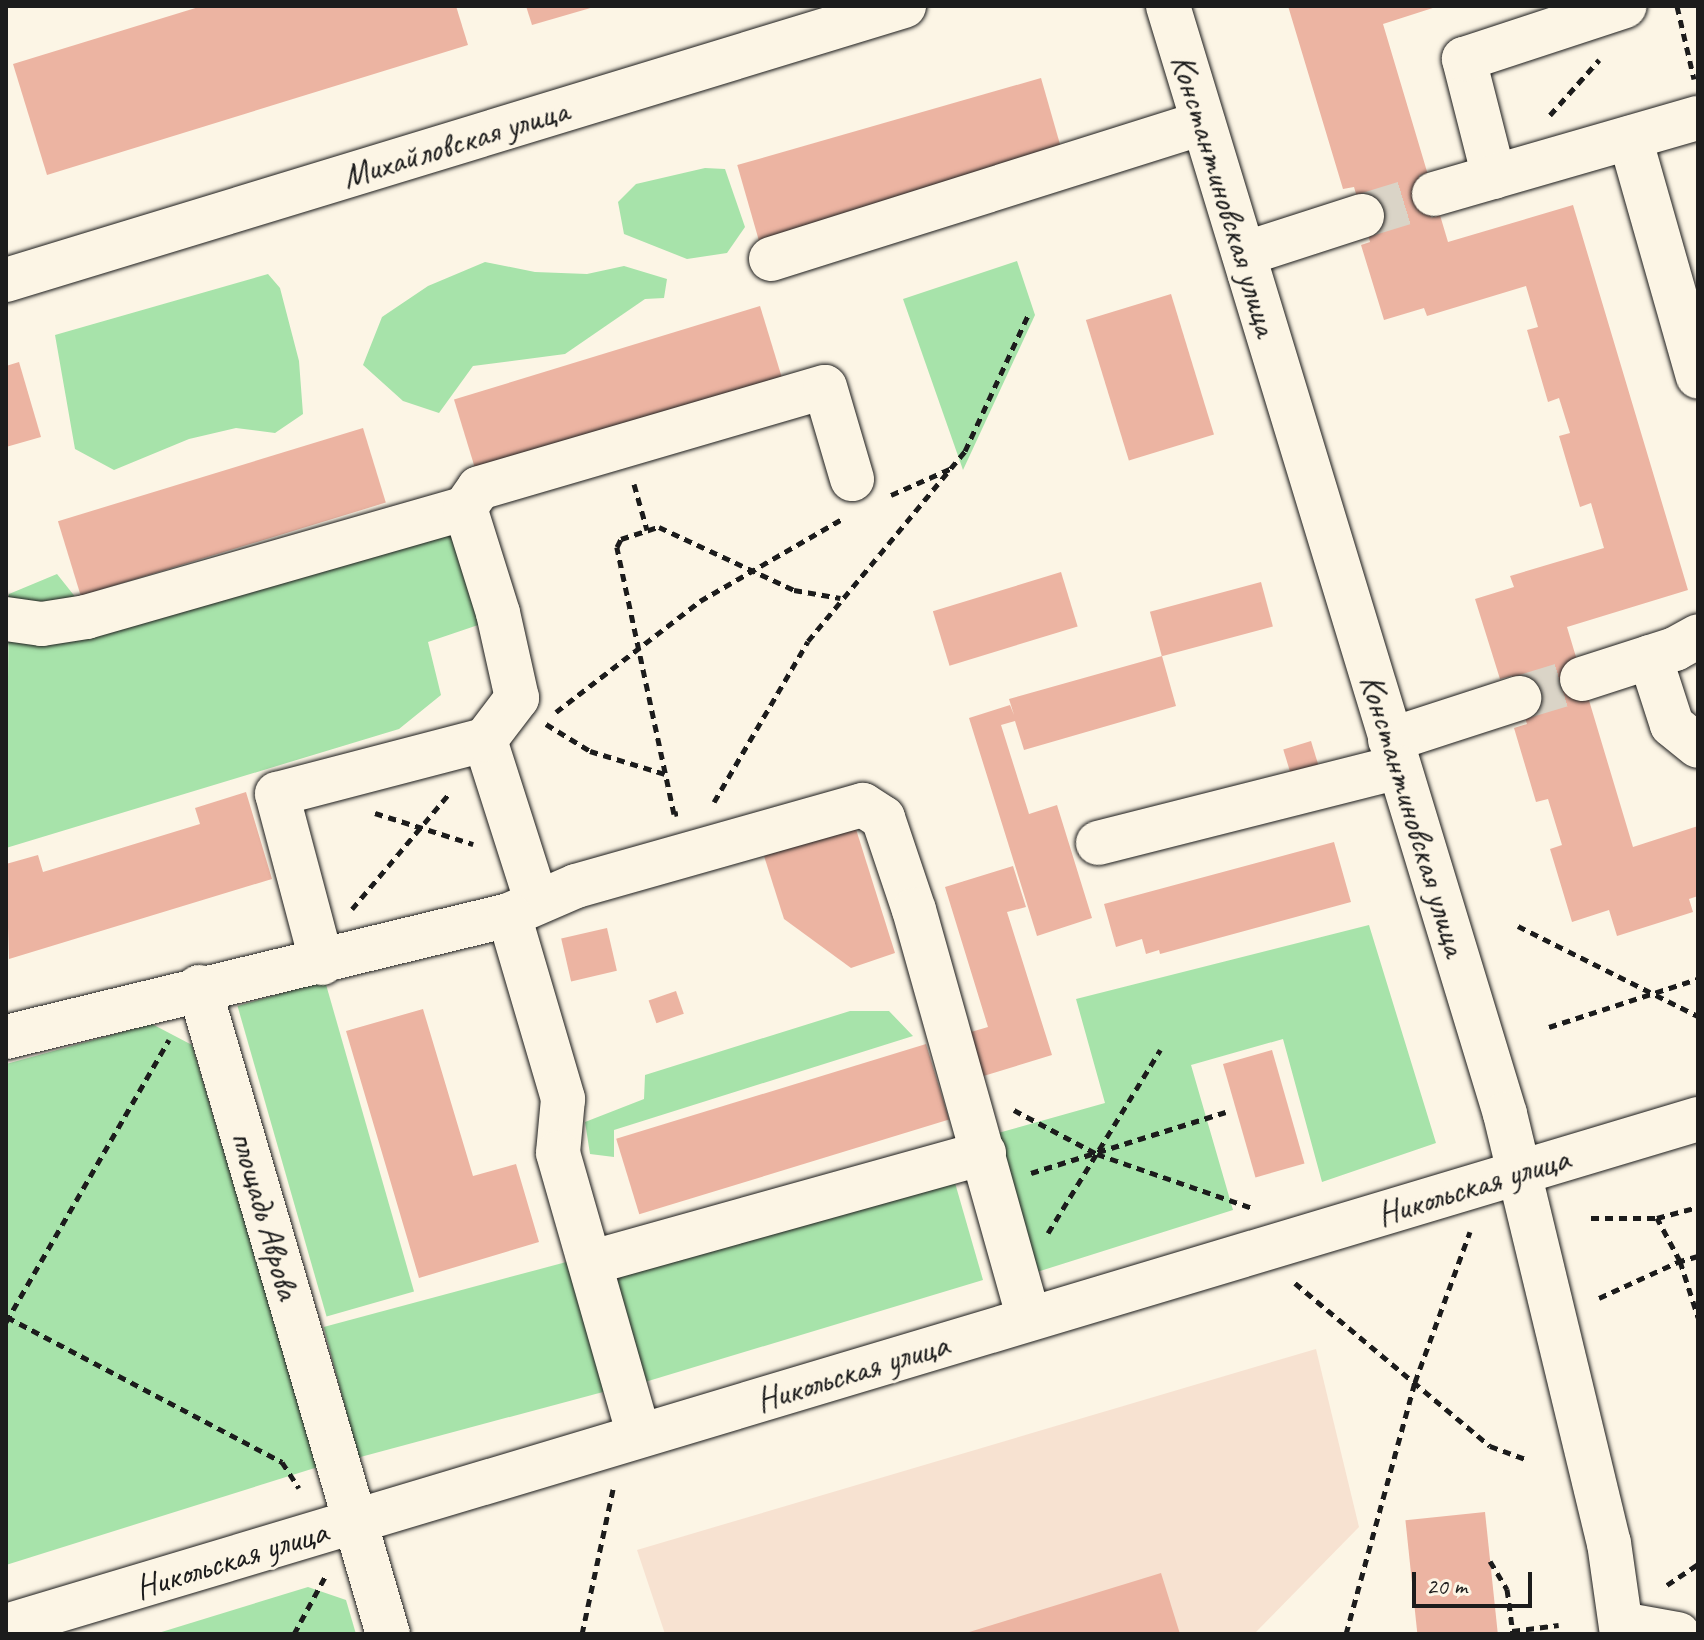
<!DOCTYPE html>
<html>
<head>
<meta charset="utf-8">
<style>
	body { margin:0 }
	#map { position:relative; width:1704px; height:1640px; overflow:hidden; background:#fcf5e5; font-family:Caveat,sans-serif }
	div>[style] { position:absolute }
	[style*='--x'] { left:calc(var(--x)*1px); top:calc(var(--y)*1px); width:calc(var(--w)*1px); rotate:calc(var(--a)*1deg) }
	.built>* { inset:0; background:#f7e2d1 }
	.green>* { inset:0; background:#a7e3aa; transform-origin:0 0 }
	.building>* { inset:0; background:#ecb4a2; transform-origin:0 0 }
	.minor-tunnel>* { height:44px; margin-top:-22px; transform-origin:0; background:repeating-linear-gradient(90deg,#dad4c7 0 44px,transparent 0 66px) }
	.path>* { height:5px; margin-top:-2.5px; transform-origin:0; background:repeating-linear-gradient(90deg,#1c1c1c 0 8px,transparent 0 14px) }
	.roads { filter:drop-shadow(0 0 2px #1c1c1c) drop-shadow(0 0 2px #1c1c1c) }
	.minor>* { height:44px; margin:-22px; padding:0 22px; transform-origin:22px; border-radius:22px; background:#fcf5e5 }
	span { translate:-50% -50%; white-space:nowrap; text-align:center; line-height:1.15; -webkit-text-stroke:6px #fcf5e5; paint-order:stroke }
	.street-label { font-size:34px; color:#1c1c1c }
	.frame { position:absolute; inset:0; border:8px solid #1c1c1c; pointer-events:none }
	.scale { position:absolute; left:1412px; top:1572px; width:120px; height:36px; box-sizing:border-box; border:4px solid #1c1c1c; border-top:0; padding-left:10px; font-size:24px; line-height:28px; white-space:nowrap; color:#1c1c1c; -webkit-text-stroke:6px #fcf5e5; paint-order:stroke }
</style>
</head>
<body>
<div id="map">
	<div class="built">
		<i style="clip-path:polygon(1316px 1349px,1359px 1527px,1254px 1634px,665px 1634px,637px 1550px)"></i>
	</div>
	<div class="green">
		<i style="clip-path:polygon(705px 168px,725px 169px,745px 227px,727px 253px,687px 259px,624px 234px,618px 202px,636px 184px)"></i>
		<i style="clip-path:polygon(1017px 261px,1035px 315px,963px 470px,903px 299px)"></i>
		<i style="clip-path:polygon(485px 262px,535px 272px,587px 274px,624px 266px,667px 279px,664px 298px,645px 299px,565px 354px,473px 366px,439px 413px,403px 401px,363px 365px,382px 317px,428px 286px)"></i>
		<i style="clip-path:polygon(268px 274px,280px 288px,299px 361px,303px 414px,275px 433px,236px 428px,189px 439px,114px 470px,75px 449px,55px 335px)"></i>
		<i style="clip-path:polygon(450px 518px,484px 623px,428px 642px,441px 695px,399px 729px,6px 848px,9px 594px,57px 574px,96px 623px)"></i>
		<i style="clip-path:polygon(1369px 925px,1436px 1143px,1322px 1182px,1283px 1039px,1191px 1065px,1233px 1210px,1037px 1272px,998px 1133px,1105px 1103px,1076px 999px)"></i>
		<i style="left:325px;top:981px;width:323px;height:91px;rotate:74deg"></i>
		<i style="clip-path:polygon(850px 1011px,889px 1011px,913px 1036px,614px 1130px,614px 1157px,590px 1154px,585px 1122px,644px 1099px,645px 1075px)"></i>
		<i style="clip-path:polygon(152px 1024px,192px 1045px,318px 1467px,6px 1565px,6px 1064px)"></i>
		<i style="clip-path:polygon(951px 1169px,983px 1280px,645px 1382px,615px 1285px,630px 1263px)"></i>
		<i style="left:570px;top:1261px;width:135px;height:255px;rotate:75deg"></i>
		<i style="clip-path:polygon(308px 1587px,346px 1600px,356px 1634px,155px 1634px)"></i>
	</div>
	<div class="building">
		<i style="clip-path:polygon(202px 6px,456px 6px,468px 45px,47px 175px,13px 64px)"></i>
		<i style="clip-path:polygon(526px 6px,594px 6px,594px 7px,532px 25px)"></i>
		<i style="clip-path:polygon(1288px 6px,1439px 6px,1383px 24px,1448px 242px,1573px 205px,1688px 590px,1567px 627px,1633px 847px,1698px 826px,1698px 896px,1689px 899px,1693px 912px,1617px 936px,1609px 910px,1572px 922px,1550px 849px,1562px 845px,1548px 799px,1536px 802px,1514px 728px,1527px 724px,1519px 698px,1512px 676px,1500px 679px,1475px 599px,1514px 587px,1510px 576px,1604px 548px,1591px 503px,1580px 507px,1559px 436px,1570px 433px,1559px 398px,1548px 402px,1527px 330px,1538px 327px,1526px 286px,1427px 316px,1424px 308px,1384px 320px,1361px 245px,1370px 242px,1354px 187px,1343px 189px)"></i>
		<i style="left:1041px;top:78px;width:78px;height:316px;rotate:74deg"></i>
		<i style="left:1171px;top:294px;width:147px;height:89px;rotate:73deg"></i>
		<i style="left:760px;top:306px;width:80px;height:320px;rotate:73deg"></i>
		<i style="clip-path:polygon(19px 362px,41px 437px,6px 447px,6px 366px)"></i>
		<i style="left:363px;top:428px;width:78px;height:319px;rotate:73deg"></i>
		<i style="left:1061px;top:572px;width:57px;height:134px;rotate:73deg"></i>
		<i style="left:1261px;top:582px;width:46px;height:115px;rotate:75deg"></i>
		<i style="clip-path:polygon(1162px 656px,1176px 706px,1024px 750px,1015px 721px,1001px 725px,1029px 814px,1057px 805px,1092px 918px,1037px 936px,969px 718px,1010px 705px,1014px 715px,1009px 699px)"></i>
		<i style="left:1311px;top:741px;width:34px;height:29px;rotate:73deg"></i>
		<i style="clip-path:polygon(246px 792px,272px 879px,9px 959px,6px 864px,38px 855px,43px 872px,200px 824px,195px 808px)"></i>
		<i style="clip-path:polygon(855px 826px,895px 953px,851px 968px,784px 919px,764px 856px)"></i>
		<i style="clip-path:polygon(1334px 842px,1351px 902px,1160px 954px,1159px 950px,1146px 954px,1142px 939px,1116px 947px,1104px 904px)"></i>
		<i style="clip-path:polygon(1013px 866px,1026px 907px,1007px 912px,1052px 1055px,977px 1078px,964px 1034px,988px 1027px,945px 887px)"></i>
		<i style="left:607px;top:928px;width:44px;height:47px;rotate:77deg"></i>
		<i style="left:676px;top:991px;width:24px;height:29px;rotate:71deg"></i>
		<i style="clip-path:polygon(423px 1009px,473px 1176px,516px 1164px,539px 1242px,419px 1278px,346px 1031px)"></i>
		<i style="left:926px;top:1044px;width:79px;height:324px;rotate:73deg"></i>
		<i style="left:1272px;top:1050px;width:118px;height:51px;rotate:74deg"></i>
		<i style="left:1485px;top:1512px;width:123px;height:80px;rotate:84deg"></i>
		<i style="clip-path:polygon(1161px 1573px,1180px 1634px,966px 1634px,966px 1633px)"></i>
	</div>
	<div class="minor-tunnel">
		<i style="--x:1362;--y:216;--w:75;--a:-17"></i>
		<i style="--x:1519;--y:698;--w:66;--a:-16.8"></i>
	</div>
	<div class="path">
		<i style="--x:1677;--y:6;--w:75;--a:76.9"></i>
		<i style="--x:1550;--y:115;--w:74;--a:-48.3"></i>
		<i style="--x:634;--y:484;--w:48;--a:74.2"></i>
		<i style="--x:891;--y:495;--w:67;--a:-23.9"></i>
		<i style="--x:556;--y:712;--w:182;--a:-37.6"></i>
		<i style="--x:700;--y:601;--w:164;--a:-30"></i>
		<i style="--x:546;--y:724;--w:52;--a:31.5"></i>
		<i style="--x:590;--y:751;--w:78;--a:17"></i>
		<i style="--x:714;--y:802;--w:186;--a:-59.7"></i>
		<i style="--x:808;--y:641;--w:246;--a:-50.4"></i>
		<i style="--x:965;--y:451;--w:150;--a:-65.1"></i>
		<i style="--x:375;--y:813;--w:103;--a:17.6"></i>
		<i style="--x:678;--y:813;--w:4;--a:166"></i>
		<i style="--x:674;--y:814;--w:273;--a:-102.1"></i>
		<i style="--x:617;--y:547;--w:9;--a:-63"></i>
		<i style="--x:621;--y:539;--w:40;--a:-18"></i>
		<i style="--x:659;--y:527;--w:149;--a:25"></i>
		<i style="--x:794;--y:590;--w:47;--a:9.9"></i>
		<i style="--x:352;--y:909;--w:150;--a:-49.9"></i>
		<i style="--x:1518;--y:926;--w:201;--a:26.6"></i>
		<i style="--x:1549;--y:1027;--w:157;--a:-17.9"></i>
		<i style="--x:1014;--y:1110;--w:94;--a:27.9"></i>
		<i style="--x:1097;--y:1154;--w:164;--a:19.2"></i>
		<i style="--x:1031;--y:1173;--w:204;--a:-17.4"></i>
		<i style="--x:1591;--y:1218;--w:66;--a:0"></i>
		<i style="--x:1657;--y:1218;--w:42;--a:-15"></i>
		<i style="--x:1048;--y:1233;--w:215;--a:-58.5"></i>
		<i style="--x:1698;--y:1256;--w:19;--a:164"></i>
		<i style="--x:1680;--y:1261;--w:59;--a:72.2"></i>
		<i style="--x:1295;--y:1283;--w:254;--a:39.9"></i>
		<i style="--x:1490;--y:1446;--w:40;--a:20.2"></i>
		<i style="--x:1599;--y:1298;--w:89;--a:-24.6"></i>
		<i style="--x:1680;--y:1261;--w:49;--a:-118.1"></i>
		<i style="--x:7;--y:1317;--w:311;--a:27.8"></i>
		<i style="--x:282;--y:1462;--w:31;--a:57"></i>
		<i style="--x:6;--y:1322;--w:326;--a:-60"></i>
		<i style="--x:1490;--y:1561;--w:33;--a:59"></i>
		<i style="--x:1507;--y:1589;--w:45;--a:82.4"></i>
		<i style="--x:1667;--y:1585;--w:37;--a:-34"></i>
		<i style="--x:1512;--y:1631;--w:47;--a:-7.3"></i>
		<i style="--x:294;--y:1634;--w:65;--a:-61.5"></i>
		<i style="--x:582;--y:1634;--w:148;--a:-77.9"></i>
		<i style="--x:1346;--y:1634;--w:261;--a:-74.7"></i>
		<i style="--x:1415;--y:1382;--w:160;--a:-69.9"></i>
	</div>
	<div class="roads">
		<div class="minor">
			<i style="--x:1168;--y:6;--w:1158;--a:73.08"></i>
			<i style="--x:1505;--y:1114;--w:441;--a:76.4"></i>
			<i style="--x:1609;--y:1543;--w:92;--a:81.9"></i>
			<i style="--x:1630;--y:138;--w:248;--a:74.1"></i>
			<i style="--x:1494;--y:177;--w:122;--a:-104.3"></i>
			<i style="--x:1464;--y:59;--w:169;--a:-18.2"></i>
			<i style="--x:1434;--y:194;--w:275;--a:-16.1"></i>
			<i style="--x:1244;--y:254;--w:124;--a:-17.9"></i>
			<i style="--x:771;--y:259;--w:453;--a:-17.5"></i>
			<i style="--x:6;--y:280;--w:939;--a:-16.97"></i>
			<i style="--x:6;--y:619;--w:36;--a:8"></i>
			<i style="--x:42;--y:624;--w:45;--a:-9"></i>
			<i style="--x:86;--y:617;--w:394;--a:-16"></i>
			<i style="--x:465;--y:508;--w:24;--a:-55"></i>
			<i style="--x:479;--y:488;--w:360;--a:-16.3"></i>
			<i style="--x:825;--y:387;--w:96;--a:73.6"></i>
			<i style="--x:1650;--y:657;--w:71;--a:72.1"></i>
			<i style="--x:1672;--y:725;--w:33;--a:39"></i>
			<i style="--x:1582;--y:679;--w:98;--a:-17.9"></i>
			<i style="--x:1675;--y:649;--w:26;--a:-29"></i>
			<i style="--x:485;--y:740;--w:168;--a:72.3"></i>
			<i style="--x:1390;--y:740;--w:136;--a:-18"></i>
			<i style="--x:1098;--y:843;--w:309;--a:-14.2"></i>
			<i style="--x:509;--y:915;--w:73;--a:-23.4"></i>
			<i style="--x:576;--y:886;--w:298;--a:-15.8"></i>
			<i style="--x:863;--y:805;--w:24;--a:33"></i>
			<i style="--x:883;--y:818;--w:97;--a:71.4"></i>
			<i style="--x:914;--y:910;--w:424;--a:74.3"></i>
			<i style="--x:322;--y:963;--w:175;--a:-104.9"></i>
			<i style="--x:277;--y:794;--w:215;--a:-14.6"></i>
			<i style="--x:485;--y:740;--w:53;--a:-52.7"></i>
			<i style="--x:517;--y:698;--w:87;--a:-102.6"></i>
			<i style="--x:498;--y:613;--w:110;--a:-107.4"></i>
			<i style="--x:199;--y:987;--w:674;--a:73.72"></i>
			<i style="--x:6;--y:1037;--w:518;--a:-13.63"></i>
			<i style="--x:509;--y:915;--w:192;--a:73.6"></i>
			<i style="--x:563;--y:1099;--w:54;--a:95.3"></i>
			<i style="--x:558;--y:1153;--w:294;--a:74"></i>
			<i style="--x:593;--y:1262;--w:406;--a:-15.6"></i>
			<i style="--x:1621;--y:1624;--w:58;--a:10"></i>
			<i style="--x:6;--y:1626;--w:1766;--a:-16.68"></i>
		</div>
	</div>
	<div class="street-label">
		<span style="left:455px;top:143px;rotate:-17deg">Михайловская улица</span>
		<span style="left:1225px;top:195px;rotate:73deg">Константиновская улица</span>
		<span style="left:1414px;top:815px;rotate:73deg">Константиновская улица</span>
		<span style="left:1473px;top:1186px;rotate:-17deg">Никольская улица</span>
		<span style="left:266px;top:1215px;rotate:74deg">площадь Аврова</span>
		<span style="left:852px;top:1372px;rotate:-17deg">Никольская улица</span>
		<span style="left:231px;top:1559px;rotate:-17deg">Никольская улица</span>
	</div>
	<div class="frame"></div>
	<div class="scale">20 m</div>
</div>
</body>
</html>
